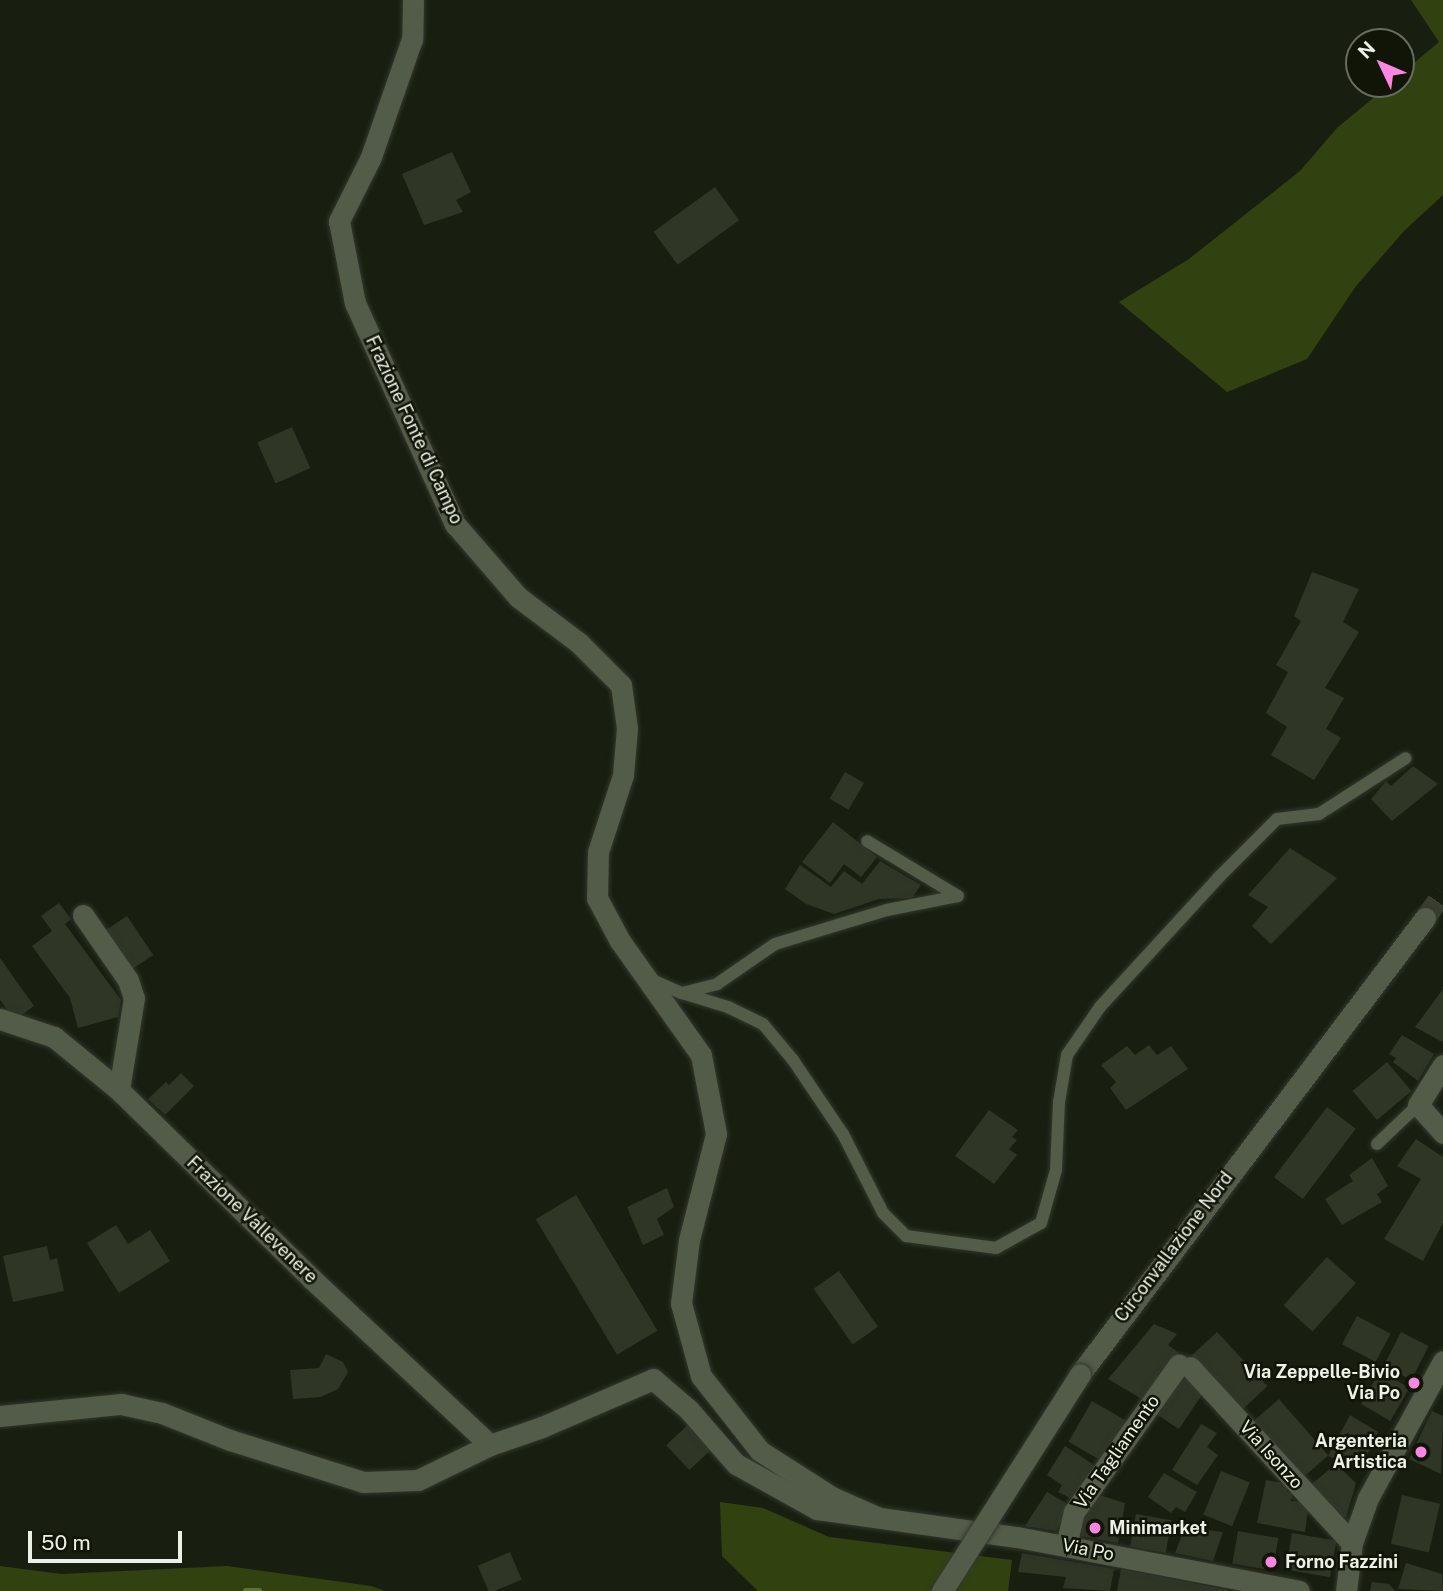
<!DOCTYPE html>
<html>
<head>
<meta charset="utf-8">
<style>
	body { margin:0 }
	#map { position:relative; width:1443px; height:1591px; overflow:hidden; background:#191f10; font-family:"Public Sans",sans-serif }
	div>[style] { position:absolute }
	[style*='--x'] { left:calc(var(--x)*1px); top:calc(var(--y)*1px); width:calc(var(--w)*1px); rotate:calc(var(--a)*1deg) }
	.green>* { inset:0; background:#314210 }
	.stream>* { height:6px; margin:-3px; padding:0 3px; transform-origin:3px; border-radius:3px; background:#5c7433 }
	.building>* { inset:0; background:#2f3626; transform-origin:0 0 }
	.secondary-tunnel>* { height:21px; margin-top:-10.5px; transform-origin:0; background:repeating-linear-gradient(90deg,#393e30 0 21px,transparent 0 31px) }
	.roads { filter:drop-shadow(0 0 2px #33372f) drop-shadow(0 0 2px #33372f) }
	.service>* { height:12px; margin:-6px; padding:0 6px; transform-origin:6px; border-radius:6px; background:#535b49 }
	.minor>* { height:21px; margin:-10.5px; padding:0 10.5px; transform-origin:10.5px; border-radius:10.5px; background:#535b49 }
	.tertiary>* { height:21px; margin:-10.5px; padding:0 10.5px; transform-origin:10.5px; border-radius:10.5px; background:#535b49 }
	.secondary>* { height:21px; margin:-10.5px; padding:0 10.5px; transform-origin:10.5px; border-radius:10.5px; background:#535b49 }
	.bridges { filter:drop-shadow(0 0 2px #33372f) drop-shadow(0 0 2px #33372f) }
	.secondary-bridge>* { height:21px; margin:-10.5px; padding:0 10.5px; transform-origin:10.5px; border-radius:10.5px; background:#535b49 }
	.dots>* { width:19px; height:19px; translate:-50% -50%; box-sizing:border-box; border:4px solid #101507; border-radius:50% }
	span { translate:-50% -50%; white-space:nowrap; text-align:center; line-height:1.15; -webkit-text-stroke:5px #101507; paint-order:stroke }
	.street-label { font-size:18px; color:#ecf1e7 }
	.poi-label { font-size:18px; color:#ecf1e7; font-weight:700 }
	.right { translate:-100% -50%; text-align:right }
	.left { translate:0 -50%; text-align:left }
	.north { position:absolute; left:1345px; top:28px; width:70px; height:70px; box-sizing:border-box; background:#101507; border:2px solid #686d61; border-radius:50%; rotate:314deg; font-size:19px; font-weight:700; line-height:28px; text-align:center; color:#ecf1e7 }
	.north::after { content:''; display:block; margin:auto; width:24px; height:32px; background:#fd86e2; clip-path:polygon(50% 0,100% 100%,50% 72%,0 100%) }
	.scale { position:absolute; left:28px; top:1531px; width:154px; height:32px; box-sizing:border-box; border:4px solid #ecf1e7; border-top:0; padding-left:9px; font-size:21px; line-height:24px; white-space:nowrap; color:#ecf1e7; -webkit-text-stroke:5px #101507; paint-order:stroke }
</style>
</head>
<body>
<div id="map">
	<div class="green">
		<i style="clip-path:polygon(1411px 0,1443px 0,1443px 195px,1404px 231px,1356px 286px,1307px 359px,1227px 392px,1119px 302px,1189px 259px,1300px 171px,1337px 128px,1390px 84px,1401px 84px,1401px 74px,1439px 42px)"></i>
		<i style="clip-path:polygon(720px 1502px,763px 1508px,829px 1537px,1012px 1560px,1008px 1591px,758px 1591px,722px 1556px)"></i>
		<i style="clip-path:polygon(0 1566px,61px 1574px,227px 1566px,371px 1586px,385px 1591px,0 1591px)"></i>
	</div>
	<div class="stream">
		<i style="--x:246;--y:1591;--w:13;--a:0"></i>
	</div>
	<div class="building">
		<i style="clip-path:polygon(452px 152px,471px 192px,456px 200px,463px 212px,424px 225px,402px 174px)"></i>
		<i style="left:715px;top:187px;width:41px;height:76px;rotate:54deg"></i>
		<i style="left:292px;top:427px;width:45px;height:38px;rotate:66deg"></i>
		<i style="clip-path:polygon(1312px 572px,1359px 589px,1343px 622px,1359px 632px,1325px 688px,1344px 698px,1326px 729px,1341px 738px,1314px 780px,1271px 755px,1287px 727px,1266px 713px,1288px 672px,1276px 665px,1301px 621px,1294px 616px)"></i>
		<i style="clip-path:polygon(1413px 766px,1438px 784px,1392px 821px,1371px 799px,1386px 781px,1391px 786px)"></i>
		<i style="left:845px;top:772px;width:22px;height:31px;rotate:30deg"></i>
		<i style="clip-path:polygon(833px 822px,877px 857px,861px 877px,844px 864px,830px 883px,802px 862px)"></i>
		<i style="clip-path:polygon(1290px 848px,1337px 878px,1271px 944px,1252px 926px,1268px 907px,1248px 895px)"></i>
		<i style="clip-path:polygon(880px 861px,921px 885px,912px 898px,879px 899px,834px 914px,806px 904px,785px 889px,800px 865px,831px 887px,844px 871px,862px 884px)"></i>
		<i style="clip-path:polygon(59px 903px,71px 919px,65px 924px,121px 1000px,118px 1017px,78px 1028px,70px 998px,32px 946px,52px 931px,41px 916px)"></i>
		<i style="left:127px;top:916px;width:47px;height:27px;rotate:56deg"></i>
		<i style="clip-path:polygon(0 958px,34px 1006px,15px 1020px,0 1000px)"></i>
		<i style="clip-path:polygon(1443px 989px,1443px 1040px,1442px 1042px,1415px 1027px)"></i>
		<i style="clip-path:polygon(1402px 1035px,1434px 1054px,1418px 1081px,1393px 1062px,1396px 1058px,1389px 1054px)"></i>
		<i style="clip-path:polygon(1149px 1045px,1157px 1055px,1171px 1046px,1188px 1069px,1126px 1110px,1110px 1088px,1116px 1082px,1101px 1065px,1127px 1046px,1135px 1055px)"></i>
		<i style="left:1387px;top:1062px;width:38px;height:45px;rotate:50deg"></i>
		<i style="clip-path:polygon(181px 1073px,194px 1086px,165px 1115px,148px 1099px,166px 1082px,169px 1085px)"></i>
		<i style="left:1327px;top:1107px;width:36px;height:88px;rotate:37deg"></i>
		<i style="clip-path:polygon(989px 1110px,1018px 1130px,1012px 1137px,1017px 1140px,1009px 1149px,1017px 1155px,994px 1184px,955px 1156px)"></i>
		<i style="clip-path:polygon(1416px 1139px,1443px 1157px,1443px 1223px,1423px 1261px,1384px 1239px,1421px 1179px,1397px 1166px)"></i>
		<i style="clip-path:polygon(1372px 1158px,1388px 1186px,1377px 1194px,1382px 1202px,1342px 1225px,1325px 1199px,1353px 1181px,1349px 1175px)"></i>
		<i style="clip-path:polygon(667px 1188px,674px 1207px,657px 1219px,664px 1235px,643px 1245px,627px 1207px)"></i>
		<i style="left:576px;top:1195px;width:158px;height:47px;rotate:59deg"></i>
		<i style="clip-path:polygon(116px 1225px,128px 1244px,150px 1230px,170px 1261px,119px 1293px,87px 1243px)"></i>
		<i style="clip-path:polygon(47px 1246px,50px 1260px,57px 1258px,64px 1291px,13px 1302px,3px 1256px)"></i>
		<i style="left:1327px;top:1257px;width:39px;height:65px;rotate:42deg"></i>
		<i style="left:839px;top:1271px;width:68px;height:31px;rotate:55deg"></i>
		<i style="left:1357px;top:1316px;width:38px;height:32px;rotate:28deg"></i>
		<i style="clip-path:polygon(1154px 1324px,1177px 1334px,1168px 1345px,1179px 1353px,1145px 1401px,1108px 1379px)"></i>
		<i style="left:1217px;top:1332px;width:74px;height:35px;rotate:47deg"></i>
		<i style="left:1401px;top:1332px;width:31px;height:38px;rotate:27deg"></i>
		<i style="clip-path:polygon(326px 1354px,343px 1362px,348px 1372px,338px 1389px,321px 1397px,293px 1399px,290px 1370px,319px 1368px)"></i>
		<i style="left:1380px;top:1371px;width:34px;height:38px;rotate:30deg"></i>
		<i style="left:1178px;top:1373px;width:32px;height:46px;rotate:34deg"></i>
		<i style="left:1279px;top:1399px;width:75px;height:34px;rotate:49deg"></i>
		<i style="left:1092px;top:1401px;width:43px;height:47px;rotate:30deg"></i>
		<i style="clip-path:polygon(1432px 1411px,1443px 1416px,1441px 1474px,1409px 1459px)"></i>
		<i style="clip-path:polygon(1350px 1415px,1378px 1432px,1360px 1469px,1328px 1456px)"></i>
		<i style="left:691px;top:1422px;width:34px;height:34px;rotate:47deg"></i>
		<i style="clip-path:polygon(1201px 1424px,1217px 1433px,1207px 1447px,1218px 1455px,1197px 1485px,1172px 1470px)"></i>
		<i style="clip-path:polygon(1065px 1446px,1097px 1467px,1076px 1501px,1058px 1492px,1062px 1485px,1047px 1475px)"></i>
		<i style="clip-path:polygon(1336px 1464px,1356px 1483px,1346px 1518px,1333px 1514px,1308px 1487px)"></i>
		<i style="left:1221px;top:1471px;width:31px;height:47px;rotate:22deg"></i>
		<i style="clip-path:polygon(1164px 1473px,1197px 1492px,1185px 1512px,1176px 1507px,1171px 1513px,1148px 1497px)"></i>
		<i style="clip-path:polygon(1266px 1480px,1288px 1484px,1287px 1492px,1293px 1493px,1291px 1501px,1309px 1503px,1305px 1532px,1257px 1523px)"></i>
		<i style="clip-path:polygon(1047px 1492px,1071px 1506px,1056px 1531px,1025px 1526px)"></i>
		<i style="clip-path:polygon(1096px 1494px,1125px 1503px,1118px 1543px,1081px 1536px,1083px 1510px)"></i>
		<i style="left:1402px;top:1495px;width:39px;height:50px;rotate:13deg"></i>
		<i style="left:1136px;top:1514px;width:36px;height:33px;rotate:10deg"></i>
		<i style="clip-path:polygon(1185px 1527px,1223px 1532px,1213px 1561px,1175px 1553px)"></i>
		<i style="left:1238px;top:1531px;width:41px;height:33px;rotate:10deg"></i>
		<i style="left:1292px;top:1533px;width:45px;height:37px;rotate:10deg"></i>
		<i style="left:510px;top:1552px;width:30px;height:35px;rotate:67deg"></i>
		<i style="clip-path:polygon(1022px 1553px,1114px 1569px,1110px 1591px,1063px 1588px,1066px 1577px,1018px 1572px)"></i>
		<i style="clip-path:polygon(1406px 1563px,1442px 1574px,1443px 1591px,1398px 1589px)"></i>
		<i style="clip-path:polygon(1121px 1569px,1228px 1590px,1228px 1591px,1117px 1591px)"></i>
		<i style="clip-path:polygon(1372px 1582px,1389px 1584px,1395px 1591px,1370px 1591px)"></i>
	</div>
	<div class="secondary-tunnel">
		<i style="--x:1425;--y:918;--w:31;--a:-54"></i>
	</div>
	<div class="roads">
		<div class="service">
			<i style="--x:650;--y:979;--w:35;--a:24"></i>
			<i style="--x:682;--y:993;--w:36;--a:-14"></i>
			<i style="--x:717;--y:984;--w:70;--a:-34.6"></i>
			<i style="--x:775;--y:944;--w:117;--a:-16.9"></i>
			<i style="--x:887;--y:910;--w:72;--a:-11.2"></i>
			<i style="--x:958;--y:896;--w:106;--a:-148.9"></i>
			<i style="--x:682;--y:993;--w:48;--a:16.9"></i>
			<i style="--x:728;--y:1007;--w:39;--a:26"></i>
			<i style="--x:763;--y:1024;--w:47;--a:50.2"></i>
			<i style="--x:793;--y:1060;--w:89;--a:56"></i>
			<i style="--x:843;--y:1134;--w:89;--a:63.1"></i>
			<i style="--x:883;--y:1213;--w:33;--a:45"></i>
			<i style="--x:906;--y:1236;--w:91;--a:7.6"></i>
			<i style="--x:996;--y:1248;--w:51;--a:-29.1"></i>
			<i style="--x:1041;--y:1223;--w:55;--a:-74.2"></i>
			<i style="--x:1056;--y:1170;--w:68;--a:-87.5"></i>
			<i style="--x:1059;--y:1102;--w:48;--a:-80.3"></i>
			<i style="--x:1067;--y:1055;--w:58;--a:-55.5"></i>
			<i style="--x:1100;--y:1007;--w:175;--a:-47.5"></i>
			<i style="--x:1218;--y:878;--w:83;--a:-45"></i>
			<i style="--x:1277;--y:819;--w:42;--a:-6.8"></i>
			<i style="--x:1319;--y:814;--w:103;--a:-32.8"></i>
			<i style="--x:1377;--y:1144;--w:57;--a:-43.6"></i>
		</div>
		<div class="minor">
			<i style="--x:413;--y:0;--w:39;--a:91"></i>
			<i style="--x:412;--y:39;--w:125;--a:109.2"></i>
			<i style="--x:371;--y:157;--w:72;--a:116.6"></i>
			<i style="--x:339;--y:221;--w:84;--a:79"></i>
			<i style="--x:355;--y:303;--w:243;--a:65.7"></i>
			<i style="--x:455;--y:524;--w:96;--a:49.2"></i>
			<i style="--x:518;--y:597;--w:75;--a:36.9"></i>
			<i style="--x:578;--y:642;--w:61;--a:45"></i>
			<i style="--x:621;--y:685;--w:43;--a:82.1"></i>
			<i style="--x:627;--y:728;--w:47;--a:94.9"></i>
			<i style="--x:623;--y:775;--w:81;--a:108"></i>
			<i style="--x:598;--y:852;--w:46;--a:91.2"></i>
			<i style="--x:597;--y:898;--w:49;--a:61.9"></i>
			<i style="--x:620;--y:941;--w:140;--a:54.6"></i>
			<i style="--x:701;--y:1055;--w:80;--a:79.2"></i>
			<i style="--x:716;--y:1134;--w:109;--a:104.3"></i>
			<i style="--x:689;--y:1240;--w:64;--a:97.2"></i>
			<i style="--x:681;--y:1303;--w:76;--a:74.7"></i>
			<i style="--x:701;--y:1376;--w:95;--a:51.8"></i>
			<i style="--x:760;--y:1451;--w:85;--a:32.6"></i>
			<i style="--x:832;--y:1497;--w:49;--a:24"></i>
			<i style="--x:83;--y:915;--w:79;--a:55.3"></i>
			<i style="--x:128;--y:980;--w:19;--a:72"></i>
			<i style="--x:134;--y:998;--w:93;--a:99.3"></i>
			<i style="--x:0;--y:1019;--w:57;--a:18.4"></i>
			<i style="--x:54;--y:1037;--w:84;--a:39.2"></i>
			<i style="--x:119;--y:1090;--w:270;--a:44.4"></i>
			<i style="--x:312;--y:1279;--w:243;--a:43"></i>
			<i style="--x:1443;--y:1065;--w:47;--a:122"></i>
			<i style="--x:1418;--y:1105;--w:38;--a:48"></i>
			<i style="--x:1190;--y:1367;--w:239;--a:47.4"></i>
			<i style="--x:653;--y:1379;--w:48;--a:40.7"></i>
			<i style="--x:689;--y:1410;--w:72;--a:49"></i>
			<i style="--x:736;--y:1464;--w:93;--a:29.1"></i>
			<i style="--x:817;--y:1509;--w:202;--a:8"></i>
			<i style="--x:1017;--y:1537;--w:287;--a:10.8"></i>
			<i style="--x:0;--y:1416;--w:122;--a:-5.7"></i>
			<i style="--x:121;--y:1404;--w:42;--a:12.4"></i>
			<i style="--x:162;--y:1413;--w:73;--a:21.7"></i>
			<i style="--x:230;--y:1440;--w:139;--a:17.5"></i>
			<i style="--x:363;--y:1482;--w:55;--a:-2.1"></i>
			<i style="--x:418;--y:1480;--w:80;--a:-25.9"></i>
			<i style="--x:490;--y:1445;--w:55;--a:-19.1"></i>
			<i style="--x:542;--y:1427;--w:121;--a:-23.4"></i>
			<i style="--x:1066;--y:1546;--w:35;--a:-77"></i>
			<i style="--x:1074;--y:1512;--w:181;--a:-54.6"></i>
		</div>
		<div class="tertiary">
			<i style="--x:1346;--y:1591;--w:48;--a:-82.9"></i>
			<i style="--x:1352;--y:1543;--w:48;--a:-70.4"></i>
			<i style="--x:1368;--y:1498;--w:156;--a:-61.3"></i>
		</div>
		<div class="secondary">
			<i style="--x:1080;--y:1374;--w:572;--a:-52.89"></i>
		</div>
	</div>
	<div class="bridges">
		<div class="secondary-bridge">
			<i style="--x:942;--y:1591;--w:257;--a:-57.5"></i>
		</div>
	</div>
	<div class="dots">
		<i style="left:1414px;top:1383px;background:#fd86e2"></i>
		<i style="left:1421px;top:1452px;background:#fd86e2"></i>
		<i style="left:1095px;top:1528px;background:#fd86e2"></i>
		<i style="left:1271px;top:1562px;background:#fd86e2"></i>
	</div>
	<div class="street-label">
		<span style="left:414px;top:430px;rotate:65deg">Frazione Fonte di Campo</span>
		<span style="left:252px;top:1220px;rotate:44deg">Frazione Vallevenere</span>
		<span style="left:1174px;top:1247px;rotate:-53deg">Circonvallazione Nord</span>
		<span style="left:1117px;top:1452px;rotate:-55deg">Via Tagliamento</span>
		<span style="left:1271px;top:1455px;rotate:48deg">Via Isonzo</span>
		<span style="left:1088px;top:1550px;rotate:11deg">Via Po</span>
	</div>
	<div class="poi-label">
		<span class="right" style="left:1400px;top:1383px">Via Zeppelle-Bivio<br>Via Po</span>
		<span class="right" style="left:1407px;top:1452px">Argenteria<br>Artistica</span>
		<span class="left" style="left:1109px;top:1528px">Minimarket</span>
		<span class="left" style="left:1285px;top:1562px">Forno Fazzini</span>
	</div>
	<div class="north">N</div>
	<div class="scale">50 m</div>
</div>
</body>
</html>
